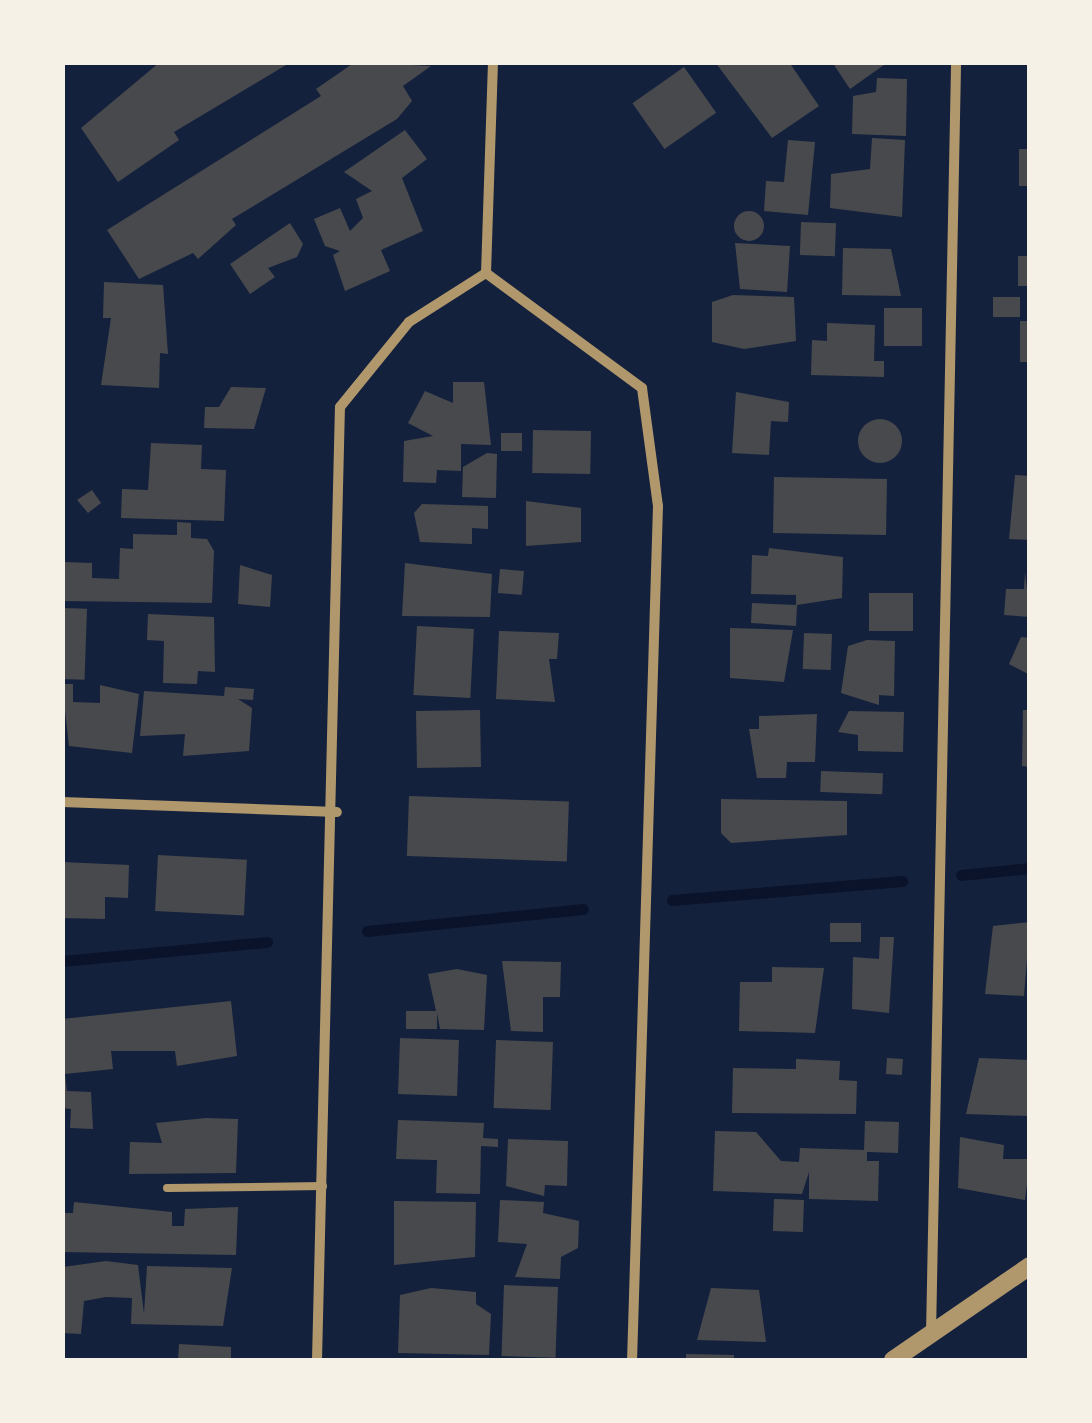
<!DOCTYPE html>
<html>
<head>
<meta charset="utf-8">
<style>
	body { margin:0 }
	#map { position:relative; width:1092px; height:1423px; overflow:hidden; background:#14213d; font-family:"Asap Condensed",sans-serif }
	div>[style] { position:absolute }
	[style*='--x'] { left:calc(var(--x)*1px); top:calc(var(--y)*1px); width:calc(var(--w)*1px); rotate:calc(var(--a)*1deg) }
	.stream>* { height:11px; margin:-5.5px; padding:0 5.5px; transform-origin:5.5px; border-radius:5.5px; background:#0b132b }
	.building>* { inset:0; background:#48494c; transform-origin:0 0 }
	.round { border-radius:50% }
	.service>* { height:8px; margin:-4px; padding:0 4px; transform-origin:4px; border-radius:4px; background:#b1986c }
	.minor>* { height:10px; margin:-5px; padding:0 5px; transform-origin:5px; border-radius:5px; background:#b1986c }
	.tertiary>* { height:18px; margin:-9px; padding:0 9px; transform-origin:9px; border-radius:9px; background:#b1986c }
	span { translate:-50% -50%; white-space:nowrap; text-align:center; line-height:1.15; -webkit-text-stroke:10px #f6f1e7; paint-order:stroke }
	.frame { position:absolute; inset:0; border:65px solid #f6f1e7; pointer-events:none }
</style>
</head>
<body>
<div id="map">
	<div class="stream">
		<i style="--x:961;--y:875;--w:69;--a:-5.8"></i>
		<i style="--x:672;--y:900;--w:231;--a:-4.7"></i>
		<i style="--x:367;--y:931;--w:217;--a:-5.8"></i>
		<i style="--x:62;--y:961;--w:206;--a:-5.3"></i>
	</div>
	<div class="building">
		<i style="clip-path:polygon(160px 62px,291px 62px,174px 132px,179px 140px,118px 182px,81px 128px)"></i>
		<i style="clip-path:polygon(355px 62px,431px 66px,403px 86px,412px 101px,397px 119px,232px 219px,236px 225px,198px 259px,193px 253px,139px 279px,107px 230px,321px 96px,316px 89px)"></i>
		<i style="clip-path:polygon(715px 62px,789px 62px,819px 106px,772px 138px)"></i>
		<i style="clip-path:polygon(832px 62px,883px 62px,884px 65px,850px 89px)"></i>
		<i style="left:684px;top:67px;width:56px;height:63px;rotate:55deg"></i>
		<i style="clip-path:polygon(877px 78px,907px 79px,906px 136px,852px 134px,853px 96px,876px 92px)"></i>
		<i style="clip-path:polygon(405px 130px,427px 159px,402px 178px,423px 231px,381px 250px,390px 271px,345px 291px,333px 255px,340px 251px,325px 246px,314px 219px,340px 208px,350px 231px,363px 218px,356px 199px,372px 191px,344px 172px)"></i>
		<i style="clip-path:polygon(872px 138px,905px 140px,902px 217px,830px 208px,831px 174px,870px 169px)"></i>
		<i style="clip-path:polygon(788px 140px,815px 142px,808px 215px,764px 211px,766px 181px,784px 182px)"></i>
		<i style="left:1019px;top:149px;width:11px;height:37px"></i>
		<i class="round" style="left:734px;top:211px;width:30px;height:30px"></i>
		<i style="left:801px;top:222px;width:35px;height:33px;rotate:2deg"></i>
		<i style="clip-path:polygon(290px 223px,303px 244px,297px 257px,268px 268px,275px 277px,250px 294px,230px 264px)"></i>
		<i style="clip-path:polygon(735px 243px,790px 246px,787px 292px,740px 289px)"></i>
		<i style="clip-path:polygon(843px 248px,891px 249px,901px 296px,842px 295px)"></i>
		<i style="left:1018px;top:256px;width:12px;height:30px"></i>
		<i style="clip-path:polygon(104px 282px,163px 285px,168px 354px,160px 353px,159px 388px,101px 385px,111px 318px,103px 318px)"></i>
		<i style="clip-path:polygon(733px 295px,794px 297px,796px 341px,744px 349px,712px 342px,712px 302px)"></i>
		<i style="left:993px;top:297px;width:27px;height:20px"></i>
		<i style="left:884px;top:308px;width:38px;height:38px"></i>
		<i style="left:1020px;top:321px;width:10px;height:41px"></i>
		<i style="clip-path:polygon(827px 323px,875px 325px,874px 361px,884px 361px,884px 377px,811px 375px,812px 340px,827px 341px)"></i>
		<i style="clip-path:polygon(453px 382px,484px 382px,491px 445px,461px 444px,461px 471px,437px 470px,436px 483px,403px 482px,404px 441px,433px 436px,408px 423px,425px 391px,453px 403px)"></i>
		<i style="clip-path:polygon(231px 387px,266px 388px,254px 429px,204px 428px,205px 407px,219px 407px)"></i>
		<i style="clip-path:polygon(736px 392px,789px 402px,788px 422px,771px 421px,769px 455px,732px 453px)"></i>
		<i class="round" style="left:858px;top:419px;width:44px;height:44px"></i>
		<i style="left:533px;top:430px;width:58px;height:43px;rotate:1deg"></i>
		<i style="left:522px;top:433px;width:18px;height:21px;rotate:90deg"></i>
		<i style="clip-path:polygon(151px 443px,202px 445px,201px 469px,226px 470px,224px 521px,121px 518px,122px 489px,148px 490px)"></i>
		<i style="clip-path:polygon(487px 453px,497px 454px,496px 498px,462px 497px,463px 467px)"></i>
		<i style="clip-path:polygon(1015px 475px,1030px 476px,1030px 540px,1009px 539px)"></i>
		<i style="left:774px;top:477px;width:113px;height:56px;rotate:1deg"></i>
		<i style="clip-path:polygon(92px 490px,101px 503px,88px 513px,77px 500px)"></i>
		<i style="clip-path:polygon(526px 501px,581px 508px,581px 542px,526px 546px)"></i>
		<i style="clip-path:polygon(422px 504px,488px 506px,488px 529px,472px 528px,472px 544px,420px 542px,414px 513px)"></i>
		<i style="clip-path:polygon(177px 522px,191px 523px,191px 538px,207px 539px,214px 551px,212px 603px,62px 601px,62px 562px,92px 563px,92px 578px,119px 579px,120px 548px,133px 549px,133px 534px,177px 535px)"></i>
		<i style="clip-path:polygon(769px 548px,843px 557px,842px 598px,797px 605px,796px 626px,751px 623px,752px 603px,796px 605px,796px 595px,751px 594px,752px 555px,768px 556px)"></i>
		<i style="clip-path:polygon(405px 563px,492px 574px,490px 617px,402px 616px)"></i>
		<i style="clip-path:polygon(240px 565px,272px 575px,270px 607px,238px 604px)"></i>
		<i style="left:500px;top:569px;width:24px;height:24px;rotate:5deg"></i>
		<i style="clip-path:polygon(1025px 572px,1030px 617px,1004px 615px,1006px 589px,1024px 589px)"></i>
		<i style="left:869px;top:593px;width:44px;height:38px"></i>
		<i style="left:62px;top:608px;width:25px;height:71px;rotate:2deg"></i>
		<i style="clip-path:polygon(148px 614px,214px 617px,215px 672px,198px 671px,197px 684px,163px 683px,164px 641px,147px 640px)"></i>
		<i style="left:417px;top:626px;width:57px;height:69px;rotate:3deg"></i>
		<i style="clip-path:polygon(730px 628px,793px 630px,784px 682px,730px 678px)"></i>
		<i style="clip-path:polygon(499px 631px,559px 633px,557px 659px,549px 659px,555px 702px,496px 699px)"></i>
		<i style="left:804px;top:633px;width:28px;height:36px;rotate:2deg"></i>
		<i style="clip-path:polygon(1021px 637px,1030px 638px,1030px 675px,1009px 664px)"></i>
		<i style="clip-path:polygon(867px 640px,895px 641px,894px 696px,879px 695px,879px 705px,841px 693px,848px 646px)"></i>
		<i style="clip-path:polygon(62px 684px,73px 684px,73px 702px,100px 703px,100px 685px,139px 694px,132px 753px,69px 746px)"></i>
		<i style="clip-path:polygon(225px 687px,254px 689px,253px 700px,238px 699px,252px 708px,249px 751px,183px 756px,185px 734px,140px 736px,144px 691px,224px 696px)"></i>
		<i style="left:480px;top:710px;width:57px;height:64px;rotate:89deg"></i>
		<i style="clip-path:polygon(1023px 710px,1030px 710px,1030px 767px,1022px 766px)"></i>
		<i style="clip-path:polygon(849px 711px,904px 712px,903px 752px,858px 751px,858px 735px,838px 732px)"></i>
		<i style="clip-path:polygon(817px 714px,815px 762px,787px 762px,786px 778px,757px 778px,749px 729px,759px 729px,759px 716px)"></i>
		<i style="left:821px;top:771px;width:62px;height:21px;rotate:2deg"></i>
		<i style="left:409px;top:796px;width:160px;height:60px;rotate:2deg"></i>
		<i style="clip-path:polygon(721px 799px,847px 801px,847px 835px,731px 843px,721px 833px)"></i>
		<i style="left:158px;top:855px;width:89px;height:56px;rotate:3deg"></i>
		<i style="clip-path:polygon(62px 862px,129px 865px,128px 898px,105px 897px,105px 919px,62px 918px)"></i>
		<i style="clip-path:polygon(1030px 922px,1024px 996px,985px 994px,993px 926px)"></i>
		<i style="left:830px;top:923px;width:31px;height:19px"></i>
		<i style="clip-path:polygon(880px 937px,894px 937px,889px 1013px,852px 1009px,853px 957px,879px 959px)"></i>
		<i style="clip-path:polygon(502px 961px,561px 962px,560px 997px,543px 997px,543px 1032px,511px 1031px)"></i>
		<i style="clip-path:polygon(772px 967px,824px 968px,815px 1033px,739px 1031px,740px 982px,772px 982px)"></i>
		<i style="clip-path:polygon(457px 969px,487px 975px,484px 1030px,440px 1029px,437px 1013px,437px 1029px,406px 1029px,406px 1011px,436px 1011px,428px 974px)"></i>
		<i style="clip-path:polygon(231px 1001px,237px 1056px,177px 1066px,175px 1051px,111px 1051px,113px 1069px,65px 1074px,67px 1091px,91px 1092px,93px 1129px,70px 1128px,71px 1109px,62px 1108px,62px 1019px)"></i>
		<i style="left:400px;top:1038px;width:59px;height:56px;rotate:2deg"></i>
		<i style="left:496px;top:1040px;width:57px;height:68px;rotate:2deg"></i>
		<i style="left:887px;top:1058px;width:16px;height:16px;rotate:4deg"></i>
		<i style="clip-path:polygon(979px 1058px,1030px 1060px,1028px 1116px,966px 1114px)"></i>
		<i style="clip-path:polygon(796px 1059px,840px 1061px,839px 1080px,857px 1081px,856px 1114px,732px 1113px,733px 1068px,796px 1069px)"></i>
		<i style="clip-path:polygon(206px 1118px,238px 1119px,236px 1173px,129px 1174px,130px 1142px,162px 1143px,156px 1123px)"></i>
		<i style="clip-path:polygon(398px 1120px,484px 1123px,483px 1138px,498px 1139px,498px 1147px,481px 1146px,480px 1194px,436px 1193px,437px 1160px,396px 1159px)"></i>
		<i style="clip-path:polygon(865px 1121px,899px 1122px,898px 1153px,867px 1152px,867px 1161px,879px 1161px,878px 1201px,809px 1199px,809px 1172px,802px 1194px,713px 1191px,715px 1131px,756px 1132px,781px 1161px,799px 1162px,800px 1148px,864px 1150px)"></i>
		<i style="clip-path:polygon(960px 1137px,1004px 1145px,1003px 1159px,1030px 1159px,1025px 1200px,958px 1188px)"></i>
		<i style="clip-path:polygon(508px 1139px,568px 1141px,567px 1186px,545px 1185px,544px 1196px,506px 1186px)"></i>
		<i style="left:774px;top:1199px;width:30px;height:32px;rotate:2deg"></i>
		<i style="clip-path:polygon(500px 1200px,544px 1202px,543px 1213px,579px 1221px,578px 1248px,561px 1257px,560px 1279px,515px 1277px,527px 1244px,498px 1242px)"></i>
		<i style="clip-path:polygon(394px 1201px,476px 1202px,475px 1257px,394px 1265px)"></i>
		<i style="clip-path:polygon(74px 1202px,172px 1212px,172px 1226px,184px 1226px,185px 1209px,238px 1207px,236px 1255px,62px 1252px,62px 1213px,73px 1213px)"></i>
		<i style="clip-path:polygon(106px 1261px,138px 1265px,144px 1314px,147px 1266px,232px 1268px,223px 1326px,131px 1324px,132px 1298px,106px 1297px,84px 1301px,81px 1334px,62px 1333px,63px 1267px)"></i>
		<i style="left:504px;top:1285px;width:54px;height:71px;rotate:2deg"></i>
		<i style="clip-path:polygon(431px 1288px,476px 1292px,476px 1304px,491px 1314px,489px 1355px,398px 1353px,400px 1295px)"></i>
		<i style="clip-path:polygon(711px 1288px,759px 1290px,766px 1342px,697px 1340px)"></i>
		<i style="clip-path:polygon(179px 1344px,231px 1347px,231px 1360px,178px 1360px)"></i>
		<i style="clip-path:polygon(686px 1354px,734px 1355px,734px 1360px,686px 1360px)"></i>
	</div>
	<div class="service">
		<i style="--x:167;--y:1188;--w:156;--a:-0.7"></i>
	</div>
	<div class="minor">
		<i style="--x:486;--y:273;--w:194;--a:36.4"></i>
		<i style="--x:642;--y:388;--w:119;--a:82.3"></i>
		<i style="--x:658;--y:506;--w:854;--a:91.74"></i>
		<i style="--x:62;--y:802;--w:275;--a:2.1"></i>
		<i style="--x:931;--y:1334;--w:1272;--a:-88.87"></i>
		<i style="--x:317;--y:1360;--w:953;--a:-88.62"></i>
		<i style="--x:340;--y:407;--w:109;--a:-50.9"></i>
		<i style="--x:409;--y:322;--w:91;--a:-32.5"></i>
		<i style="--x:486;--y:273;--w:211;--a:-88.1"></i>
	</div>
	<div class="tertiary">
		<i style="--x:893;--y:1360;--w:166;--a:-34.5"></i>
	</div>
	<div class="frame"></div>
</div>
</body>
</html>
